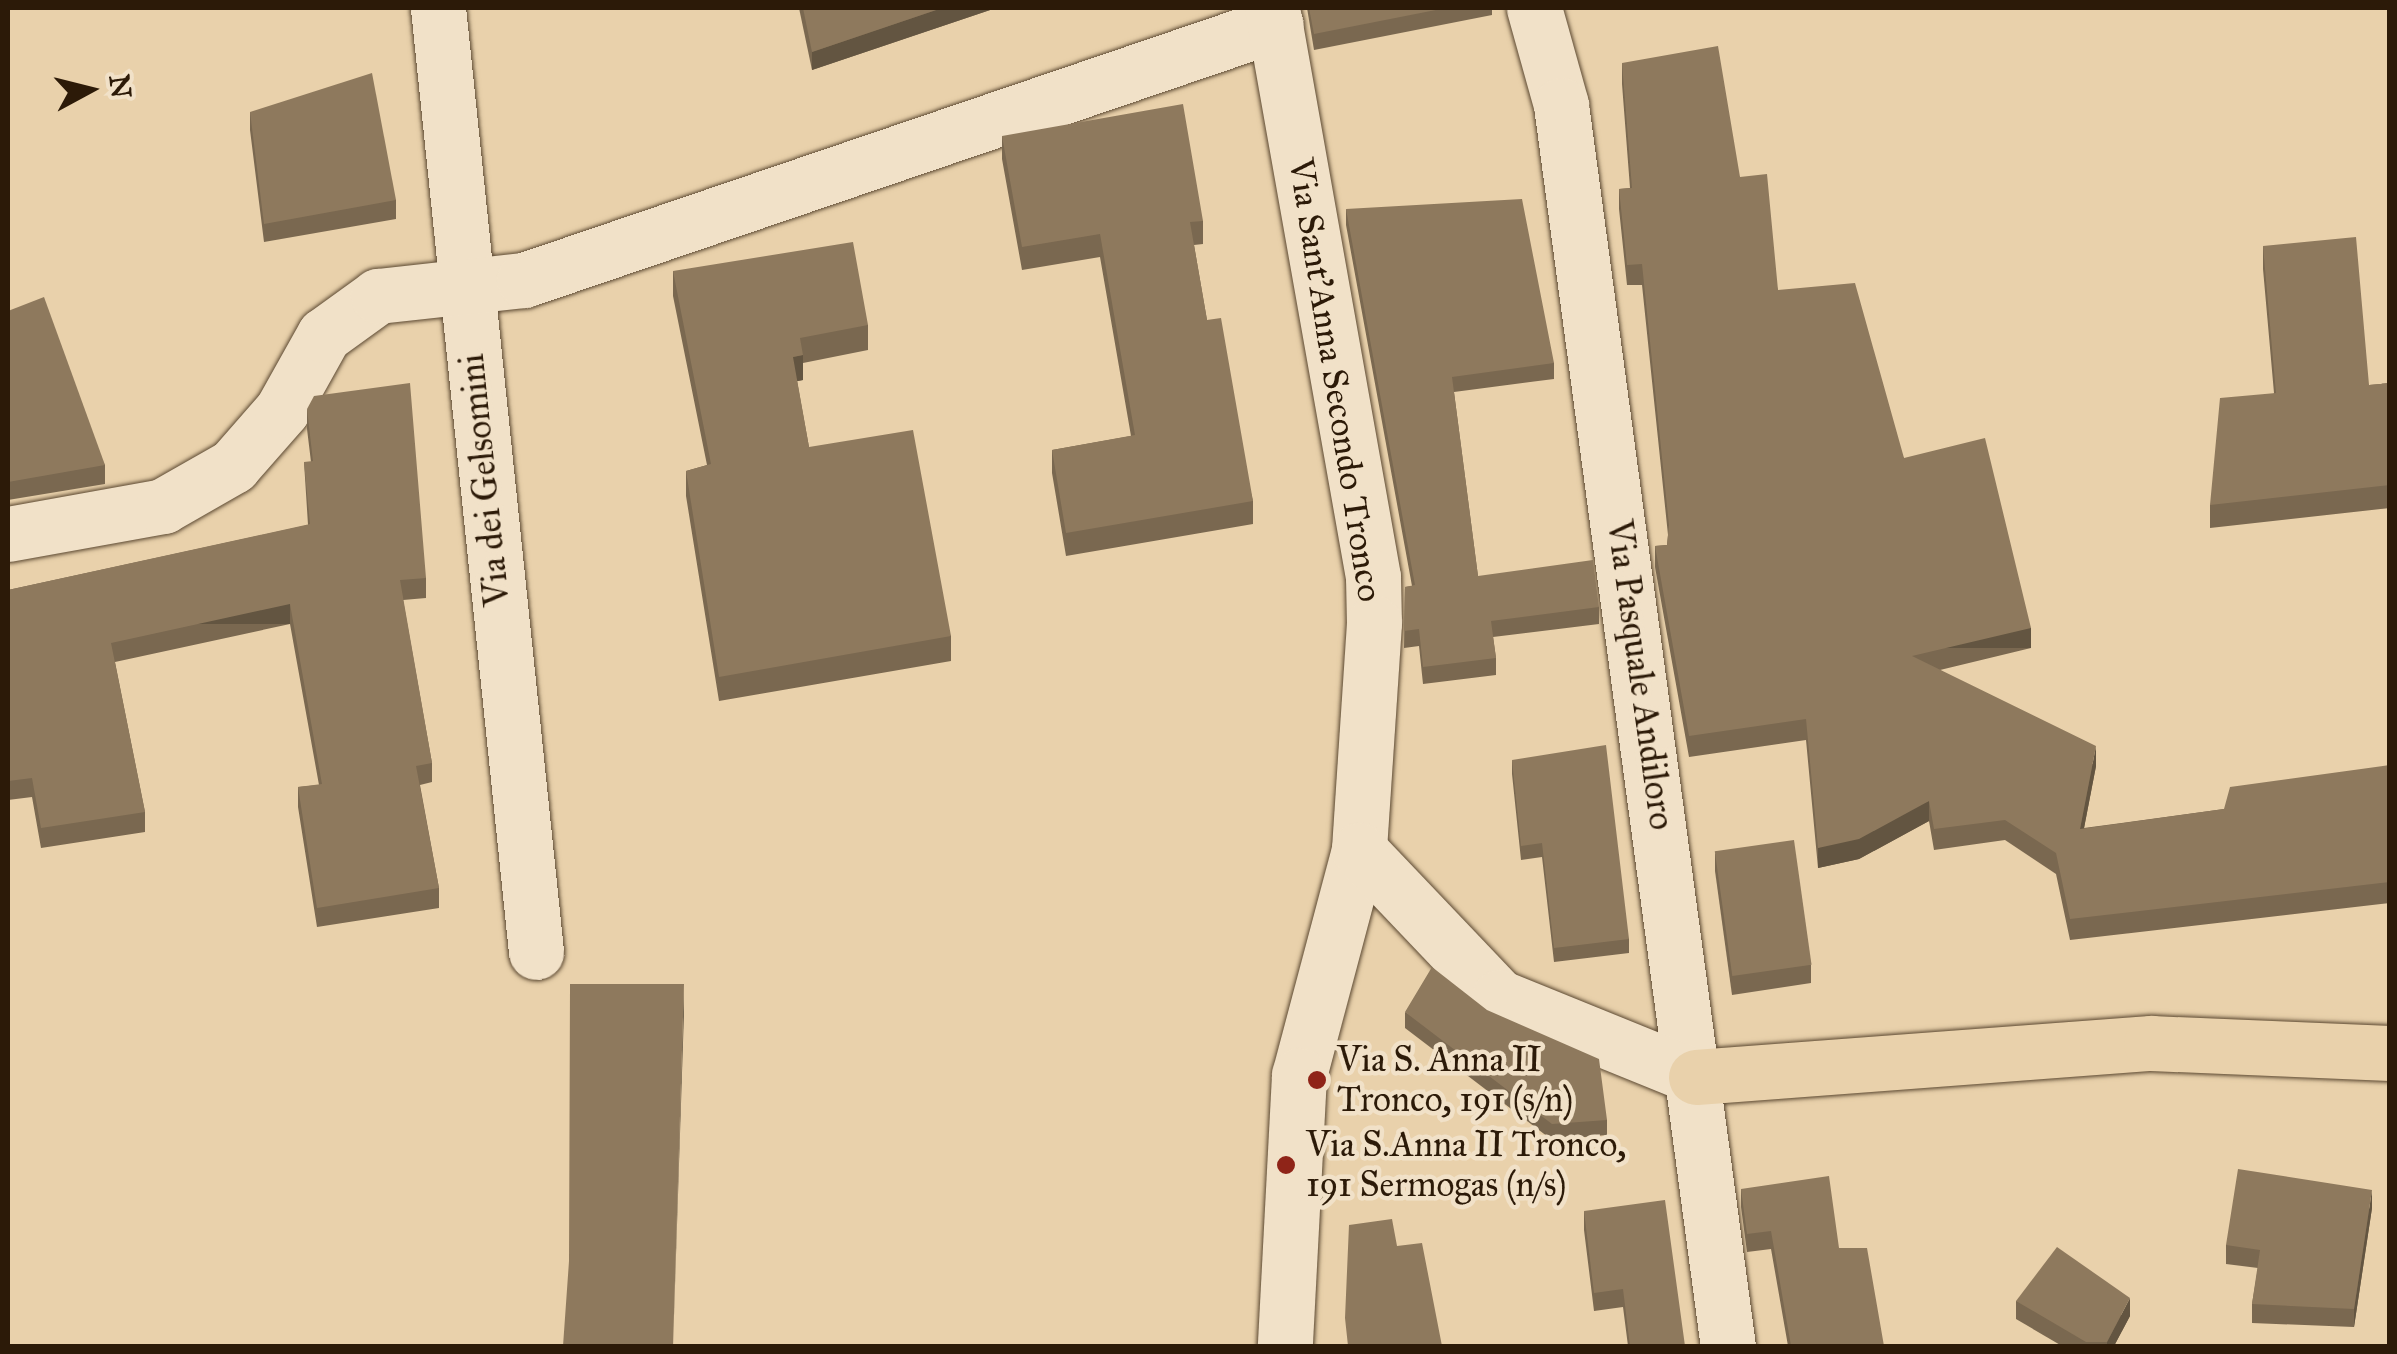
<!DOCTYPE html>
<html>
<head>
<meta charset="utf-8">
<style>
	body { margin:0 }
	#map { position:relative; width:2397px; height:1354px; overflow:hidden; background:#e9d1ab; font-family:"IM FELL Great Primer",serif }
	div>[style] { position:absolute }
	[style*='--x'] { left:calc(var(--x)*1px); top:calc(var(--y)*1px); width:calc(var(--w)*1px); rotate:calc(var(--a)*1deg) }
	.roads { filter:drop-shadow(0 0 2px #5b4831) drop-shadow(0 0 2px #5b4831) }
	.street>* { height:55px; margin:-27.5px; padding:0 27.5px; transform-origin:27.5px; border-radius:27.5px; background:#f1e1c8 }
	.secondary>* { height:55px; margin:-27.5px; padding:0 27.5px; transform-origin:27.5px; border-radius:27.5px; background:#f1e1c8 }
	.highway>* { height:55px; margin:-27.5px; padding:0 27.5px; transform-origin:27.5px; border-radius:27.5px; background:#e9d1ab }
	.wall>* { inset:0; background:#7a6850 }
	.shaded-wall>* { inset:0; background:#635541; transform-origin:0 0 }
	.building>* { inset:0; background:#8e795d; transform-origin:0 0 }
	.dots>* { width:28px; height:28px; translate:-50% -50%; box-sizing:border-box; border:5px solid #f1e1c8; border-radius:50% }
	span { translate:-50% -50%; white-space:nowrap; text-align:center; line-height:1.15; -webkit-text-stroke:9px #f1e1c8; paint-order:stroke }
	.street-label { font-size:35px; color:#2c1a08 }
	.poi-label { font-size:35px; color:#2c1a08 }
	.left { translate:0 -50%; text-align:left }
	.frame { position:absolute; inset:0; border:10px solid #2c1a08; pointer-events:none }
	.north { position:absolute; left:40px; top:40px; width:100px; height:100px; -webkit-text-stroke:8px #f1e1c8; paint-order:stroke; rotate:83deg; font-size:28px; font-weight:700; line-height:40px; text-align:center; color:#2c1a08 }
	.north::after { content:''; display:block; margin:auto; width:35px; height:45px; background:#2c1a08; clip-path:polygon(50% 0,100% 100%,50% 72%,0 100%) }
</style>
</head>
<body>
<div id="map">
	<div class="roads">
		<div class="street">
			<i style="--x:438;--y:8;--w:949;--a:84.07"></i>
			<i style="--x:8;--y:534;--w:158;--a:-10.2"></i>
			<i style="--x:163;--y:506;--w:81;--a:-29.7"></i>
			<i style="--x:233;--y:466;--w:74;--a:-48.8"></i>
			<i style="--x:282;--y:410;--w:86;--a:-60.8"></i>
			<i style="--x:324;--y:335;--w:67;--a:-35.8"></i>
			<i style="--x:378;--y:296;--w:147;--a:-6.3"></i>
			<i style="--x:524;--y:280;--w:794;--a:-18.8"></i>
		</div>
		<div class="secondary">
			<i style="--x:1272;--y:8;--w:578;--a:79.93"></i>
			<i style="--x:1373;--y:577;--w:46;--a:88.8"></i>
			<i style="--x:1374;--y:623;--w:227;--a:93.8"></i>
			<i style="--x:1359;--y:850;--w:233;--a:104.9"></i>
			<i style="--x:1299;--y:1075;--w:271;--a:93"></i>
			<i style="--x:1534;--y:8;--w:101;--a:74.4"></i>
			<i style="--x:1561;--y:105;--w:1252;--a:82.34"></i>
			<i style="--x:1359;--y:850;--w:203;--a:46.4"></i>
			<i style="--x:1499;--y:997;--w:213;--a:22.1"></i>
		</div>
		<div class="highway">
			<i style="--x:1696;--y:1077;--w:456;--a:-4.3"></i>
			<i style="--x:2151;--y:1043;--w:239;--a:2.4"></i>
		</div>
	</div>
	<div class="wall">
		<i style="clip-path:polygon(799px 8px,996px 8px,812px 70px)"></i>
		<i style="clip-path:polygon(1307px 8px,1492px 8px,1492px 15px,1314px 50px)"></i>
		<i style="clip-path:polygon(1622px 63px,1740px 177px,1778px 290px,1904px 458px,2031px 648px,1940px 670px,2096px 766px,2084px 828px,2224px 809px,2390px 765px,2390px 903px,2070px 940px,2056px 874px,2005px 840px,1934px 850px,1929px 821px,1859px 859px,1818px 868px,1806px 740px,1689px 757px,1655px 567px,1655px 546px,1667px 545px,1668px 535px,1642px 285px,1627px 285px,1619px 209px,1619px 189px,1630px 188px,1622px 84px)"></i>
		<i style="clip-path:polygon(250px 112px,396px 200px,396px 219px,264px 242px,250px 130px)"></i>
		<i style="clip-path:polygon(1002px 136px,1203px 221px,1203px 244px,1194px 245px,1207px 320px,1253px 501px,1253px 524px,1066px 556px,1052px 473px,1052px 450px,1131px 436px,1100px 257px,1022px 270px,1002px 159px)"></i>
		<i style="clip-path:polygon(1346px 209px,1554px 363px,1554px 379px,1454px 392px,1478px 576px,1599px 607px,1599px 624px,1493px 637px,1496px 658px,1496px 675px,1423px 684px,1419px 646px,1404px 648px,1405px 587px,1412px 586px,1346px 225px)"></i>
		<i style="clip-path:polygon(2263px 246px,2369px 385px,2390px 383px,2390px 508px,2210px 528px,2210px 505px,2274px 393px,2263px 269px)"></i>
		<i style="clip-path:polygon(673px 271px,868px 325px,868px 350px,803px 363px,803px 380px,797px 381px,809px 447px,951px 636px,951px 661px,719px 701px,686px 496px,686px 471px,707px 465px,673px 296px)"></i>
		<i style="clip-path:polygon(8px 311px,105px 465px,105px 484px,8px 500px)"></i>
		<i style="clip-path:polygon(307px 409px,426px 578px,426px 598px,403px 600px,432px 763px,432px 782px,420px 785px,439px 888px,439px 908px,317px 927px,298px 807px,298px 787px,319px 785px,290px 624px,115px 662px,145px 812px,145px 832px,41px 848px,32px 797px,8px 800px,8px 590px,308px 525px,304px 462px,311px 462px,307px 429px)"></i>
		<i style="clip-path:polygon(1512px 760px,1629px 939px,1629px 953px,1554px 962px,1542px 857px,1521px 860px,1512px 774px)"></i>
		<i style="clip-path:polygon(1715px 853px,1811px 965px,1811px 983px,1732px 995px,1715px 871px)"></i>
		<i style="clip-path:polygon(1405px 1012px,1607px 1120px,1607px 1135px,1552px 1140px,1405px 1028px)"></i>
		<i style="clip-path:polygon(1741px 1189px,1839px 1248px,1884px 1346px,1788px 1346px,1771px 1249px,1747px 1252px,1741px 1207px)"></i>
		<i style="clip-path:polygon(2372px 1208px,2354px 1327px,2252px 1323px,2252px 1304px,2258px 1268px,2226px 1264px,2226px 1245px)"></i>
		<i style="clip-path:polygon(1584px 1211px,1685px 1346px,1628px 1346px,1623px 1307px,1594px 1311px,1584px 1230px)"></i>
		<i style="clip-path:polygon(2016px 1301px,2130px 1316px,2114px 1346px,2062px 1346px,2016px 1319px)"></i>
	</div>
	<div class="shaded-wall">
		<i style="clip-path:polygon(942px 8px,996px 8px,812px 70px,812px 52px)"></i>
		<i style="clip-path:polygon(803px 355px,803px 380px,793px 382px,793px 357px)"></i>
		<i style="left:290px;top:604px;width:20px;height:183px;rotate:90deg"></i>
		<i style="left:2031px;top:628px;width:20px;height:122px;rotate:90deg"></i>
		<i style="clip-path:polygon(2096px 746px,2096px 766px,2080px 849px,2080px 829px)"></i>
		<i style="clip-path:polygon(1929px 801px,1929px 821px,1859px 859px,1818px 868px,1818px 848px)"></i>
		<i style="clip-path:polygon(684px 984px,684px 1012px,673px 1346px)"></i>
		<i style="clip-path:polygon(2372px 1190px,2372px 1208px,2354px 1327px,2354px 1309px)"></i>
		<i style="clip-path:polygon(2130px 1298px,2130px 1316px,2114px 1346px,2107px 1346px,2107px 1342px)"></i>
	</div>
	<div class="building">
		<i style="clip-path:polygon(803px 8px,942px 8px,812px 52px)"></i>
		<i style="clip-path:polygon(1309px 8px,1446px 8px,1314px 34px)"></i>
		<i style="clip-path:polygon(1718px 46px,1740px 177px,1767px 174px,1778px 290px,1855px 283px,1904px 458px,1985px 438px,2031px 628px,1912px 656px,2096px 746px,2080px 829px,2224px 809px,2230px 787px,2390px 765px,2390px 882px,2070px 919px,2056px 853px,2005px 820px,1934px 829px,1929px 801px,1859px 839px,1818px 848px,1806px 719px,1689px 736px,1655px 546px,1667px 545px,1669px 525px,1642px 264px,1627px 265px,1619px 189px,1632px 188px,1622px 63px)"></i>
		<i style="clip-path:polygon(372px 73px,396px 200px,264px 224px,250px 112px)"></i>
		<i style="clip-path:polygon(1183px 104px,1203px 221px,1190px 222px,1207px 320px,1221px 318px,1253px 501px,1066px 533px,1052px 450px,1135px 435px,1100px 234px,1022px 247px,1002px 136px)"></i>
		<i style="clip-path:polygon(1522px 199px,1554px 363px,1452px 377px,1478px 576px,1593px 560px,1599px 607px,1491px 621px,1496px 658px,1423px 667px,1419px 629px,1404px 631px,1405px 587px,1415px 585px,1346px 209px)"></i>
		<i style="clip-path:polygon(2356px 237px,2369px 385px,2390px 383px,2390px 485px,2210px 505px,2220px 398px,2276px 393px,2263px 246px)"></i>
		<i style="clip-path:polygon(853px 242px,868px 325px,800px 338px,803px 355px,793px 357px,809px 447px,913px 430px,951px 636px,719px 677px,686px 471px,711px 464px,673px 271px)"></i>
		<i style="clip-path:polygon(44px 297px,105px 465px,8px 482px,8px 311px)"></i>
		<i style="clip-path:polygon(410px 383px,426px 578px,400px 580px,432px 763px,416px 766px,439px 888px,317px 908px,298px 787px,322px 784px,290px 604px,111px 643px,145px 812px,41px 828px,32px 778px,8px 781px,8px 590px,310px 524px,304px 462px,313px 461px,307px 409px,314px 396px)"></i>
		<i style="clip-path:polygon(1606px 745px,1629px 939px,1554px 948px,1542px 843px,1521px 846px,1512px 760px)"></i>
		<i style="left:1794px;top:840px;width:126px;height:80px;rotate:82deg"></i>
		<i style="clip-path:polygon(1432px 967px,1487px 1010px,1599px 1059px,1607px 1120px,1552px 1124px,1405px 1012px)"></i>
		<i style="clip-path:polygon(570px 984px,684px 984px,673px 1346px,563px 1346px,569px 1261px)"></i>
		<i style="clip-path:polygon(2238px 1169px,2372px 1190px,2354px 1309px,2252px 1304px,2260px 1250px,2226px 1245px)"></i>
		<i style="clip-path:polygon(1829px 1176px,1839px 1248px,1867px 1248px,1884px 1346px,1791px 1346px,1771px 1231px,1747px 1234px,1741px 1189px)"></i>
		<i style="clip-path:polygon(1665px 1200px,1685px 1346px,1630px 1346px,1623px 1289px,1594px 1293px,1584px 1211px)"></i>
		<i style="clip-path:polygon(1392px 1219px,1397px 1246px,1422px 1243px,1442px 1346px,1348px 1346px,1345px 1318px,1349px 1225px)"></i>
		<i style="clip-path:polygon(2057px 1247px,2130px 1298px,2107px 1342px,2086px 1342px,2016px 1301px)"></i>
	</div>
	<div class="dots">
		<i style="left:1317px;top:1080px;background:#8f2418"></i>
		<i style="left:1286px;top:1165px;background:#8f2418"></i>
	</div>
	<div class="street-label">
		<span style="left:1335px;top:380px;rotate:81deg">Via Sant'Anna Secondo Tronco</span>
		<span style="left:485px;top:480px;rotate:-96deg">Via dei Gelsomini</span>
		<span style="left:1640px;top:675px;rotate:82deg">Via Pasquale Andiloro</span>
	</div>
	<div class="poi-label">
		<span class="left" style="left:1337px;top:1080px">Via S. Anna II<br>Tronco, 191 (s/n)</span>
		<span class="left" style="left:1306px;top:1165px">Via S.Anna II Tronco,<br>191 Sermogas (n/s)</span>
	</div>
	<div class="frame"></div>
	<div class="north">N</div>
</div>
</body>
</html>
